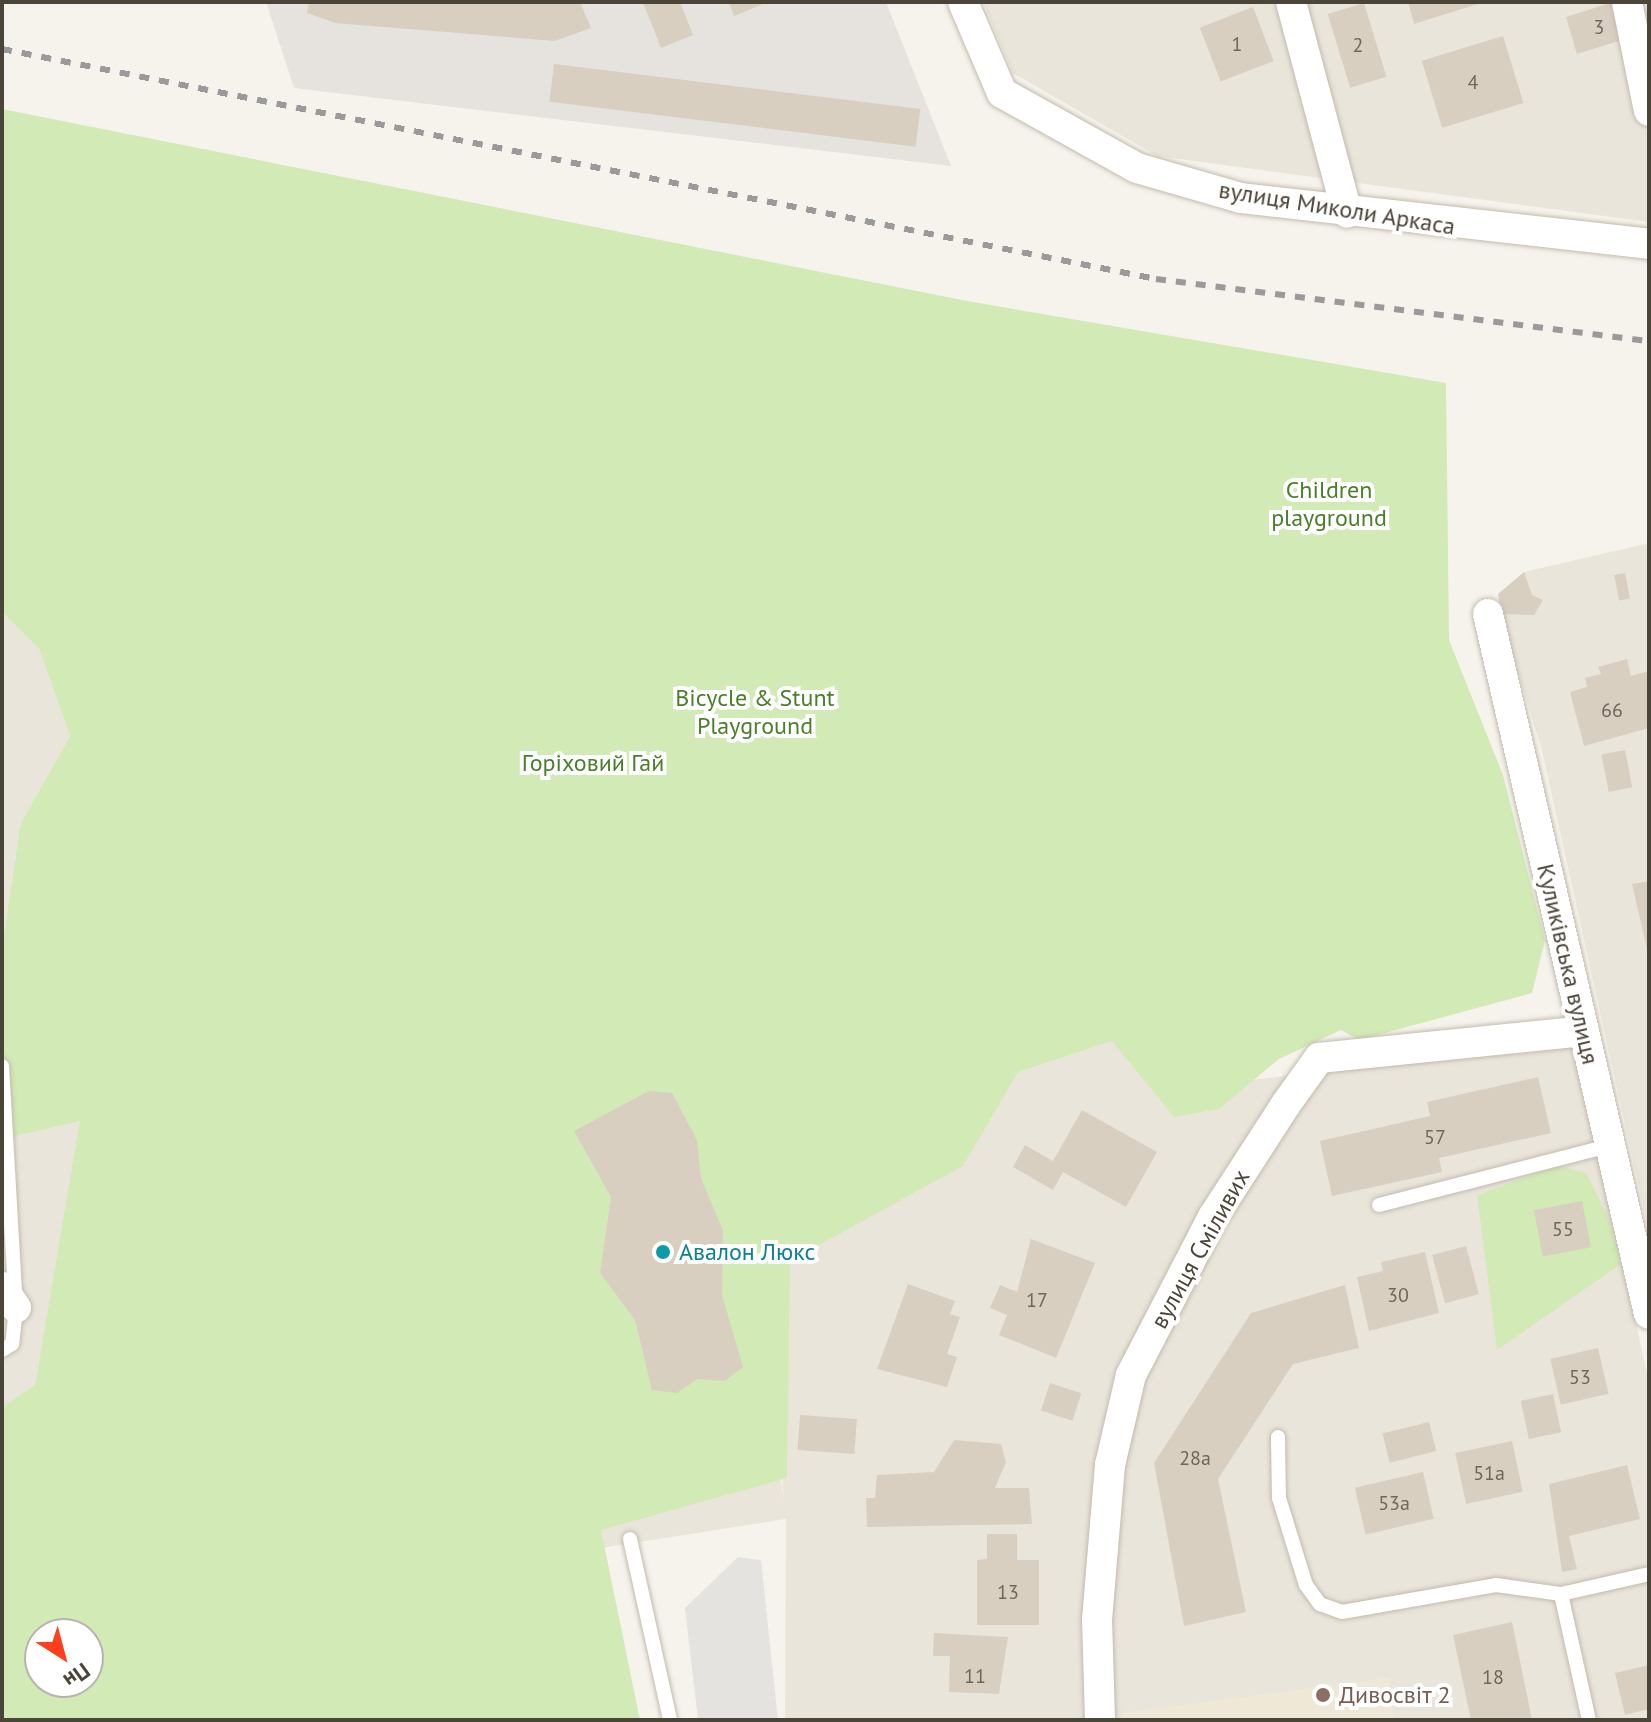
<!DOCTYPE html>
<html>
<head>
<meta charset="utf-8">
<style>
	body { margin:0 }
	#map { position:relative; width:1651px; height:1722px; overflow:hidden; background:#f6f3ec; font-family:"PT Sans",sans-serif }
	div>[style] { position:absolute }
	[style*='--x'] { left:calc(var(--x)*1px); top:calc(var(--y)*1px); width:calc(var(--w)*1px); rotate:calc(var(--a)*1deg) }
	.residential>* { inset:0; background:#eae5da }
	.industrial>* { inset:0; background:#e6e2dd }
	.education>* { inset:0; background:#efe8d6 }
	.green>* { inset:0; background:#d2eab5 }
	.parking>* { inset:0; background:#e5e3e0 }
	.building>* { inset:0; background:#d8cfc1; transform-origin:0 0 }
	.roads { filter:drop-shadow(0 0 2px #c2bbae) drop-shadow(0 0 2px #c2bbae) }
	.lane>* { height:14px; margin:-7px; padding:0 7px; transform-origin:7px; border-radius:7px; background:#fff }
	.street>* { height:30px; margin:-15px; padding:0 15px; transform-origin:15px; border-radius:15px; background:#fff }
	.rail>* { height:6px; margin-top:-3px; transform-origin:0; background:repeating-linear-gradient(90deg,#9a9a9a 0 10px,transparent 0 20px) }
	.dots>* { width:22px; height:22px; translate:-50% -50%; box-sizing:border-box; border:4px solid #fff; border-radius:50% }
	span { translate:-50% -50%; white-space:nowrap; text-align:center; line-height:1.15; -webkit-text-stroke:8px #fff; paint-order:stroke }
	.number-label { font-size:20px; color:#6e675b }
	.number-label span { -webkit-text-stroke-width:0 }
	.street-label { font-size:24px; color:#4b4439 }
	.park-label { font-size:24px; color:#4a7f2a }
	.culture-label { font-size:24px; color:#0d838f }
	.left { translate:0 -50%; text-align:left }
	.education-label { font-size:24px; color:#785e54 }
	.frame { position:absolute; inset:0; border:4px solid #4b4439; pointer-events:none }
	.north { position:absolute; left:24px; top:1618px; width:80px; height:80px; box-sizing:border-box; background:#fff; border:2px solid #b7b4b0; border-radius:50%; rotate:144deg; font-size:22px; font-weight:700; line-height:32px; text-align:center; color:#4b4439 }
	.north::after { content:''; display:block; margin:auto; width:28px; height:36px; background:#fc3f1d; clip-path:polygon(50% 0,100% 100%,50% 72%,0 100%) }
</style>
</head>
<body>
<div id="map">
	<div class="residential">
		<i style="clip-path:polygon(983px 2px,1649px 2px,1649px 222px,1157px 156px,1013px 73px)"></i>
		<i style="clip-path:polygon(1649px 543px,1649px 1232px,1542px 751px,1501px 614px,1524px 572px)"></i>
		<i style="clip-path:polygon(2px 612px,39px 649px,70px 736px,21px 823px,81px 1120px,35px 1385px,2px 1407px)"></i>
		<i style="clip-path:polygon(684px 878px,784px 1501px,763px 1265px,1098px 1010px,1206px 1085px,1575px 1043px,1649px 1383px,1649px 1720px,785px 1720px,786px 1519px,601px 1548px,500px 907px)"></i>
	</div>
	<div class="industrial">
		<i style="clip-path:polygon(266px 2px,886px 2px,951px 166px,294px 88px)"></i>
	</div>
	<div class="education">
		<i style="clip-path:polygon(1389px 1678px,1395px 1720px,1122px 1720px,1122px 1713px)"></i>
	</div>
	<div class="green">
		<i style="clip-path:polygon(evenodd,2px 109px,967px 301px,1446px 383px,1449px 640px,1503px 775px,1545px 940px,1532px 993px,1359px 1040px,1341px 1030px,1279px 1059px,1219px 1109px,1174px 1117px,1112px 1041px,1018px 1072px,963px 1166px,790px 1261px,787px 1478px,601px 1530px,640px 1720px,2px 1720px,2px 1407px,35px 1385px,80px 1121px,2px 1139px,2px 948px,21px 823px,70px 736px,39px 649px,2px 612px,2px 109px,40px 1634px,88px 1634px,88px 1682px,40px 1682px,40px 1634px)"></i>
		<i style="clip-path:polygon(1557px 1166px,1586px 1173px,1610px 1221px,1621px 1264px,1497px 1350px,1477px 1195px)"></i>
	</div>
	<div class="parking">
		<i style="clip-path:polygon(738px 1557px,761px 1560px,778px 1720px,698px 1720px,685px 1608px)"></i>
	</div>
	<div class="building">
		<i style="clip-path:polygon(309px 2px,580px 2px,591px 28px,555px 41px,335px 23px,307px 13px)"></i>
		<i style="clip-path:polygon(643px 2px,680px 2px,693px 35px,661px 48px)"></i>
		<i style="clip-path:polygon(729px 2px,768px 2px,734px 16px)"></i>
		<i style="clip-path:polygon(1408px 2px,1481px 2px,1481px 3px,1414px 24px)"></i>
		<i style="clip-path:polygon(1613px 2px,1632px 37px,1577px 54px,1566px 17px)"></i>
		<i style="left:1364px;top:3px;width:77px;height:38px;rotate:73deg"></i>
		<i style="left:1253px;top:7px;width:58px;height:57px;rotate:69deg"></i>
		<i style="left:1503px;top:36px;width:70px;height:85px;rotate:73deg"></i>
		<i style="left:554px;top:64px;width:369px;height:38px;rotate:7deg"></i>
		<i style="clip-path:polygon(1524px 572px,1532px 595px,1543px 600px,1534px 615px,1501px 614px,1498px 594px)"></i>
		<i style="left:1625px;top:573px;width:26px;height:11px;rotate:79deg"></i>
		<i style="clip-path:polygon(1627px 659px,1631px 676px,1649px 671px,1649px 728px,1584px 746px,1570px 692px,1587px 687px,1585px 678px,1601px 674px,1598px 667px)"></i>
		<i style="left:1625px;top:750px;width:38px;height:24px;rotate:79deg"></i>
		<i style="clip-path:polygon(1649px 881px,1649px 953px,1648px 953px,1632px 884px)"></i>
		<i style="clip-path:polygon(1538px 1077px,1551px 1133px,1439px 1158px,1442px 1172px,1332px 1196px,1320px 1141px,1430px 1116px,1427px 1102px)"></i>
		<i style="clip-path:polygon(649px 1091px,672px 1093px,697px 1140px,701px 1178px,723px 1231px,722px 1295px,743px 1367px,725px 1381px,697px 1379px,677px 1393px,652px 1390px,635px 1320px,600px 1273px,611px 1197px,574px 1131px)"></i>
		<i style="clip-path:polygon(1082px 1110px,1157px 1152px,1126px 1207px,1063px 1172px,1053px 1190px,1013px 1167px,1025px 1145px,1053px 1161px)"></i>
		<i style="left:1582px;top:1201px;width:47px;height:49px;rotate:79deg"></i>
		<i style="clip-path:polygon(1031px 1239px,1095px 1263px,1056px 1358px,999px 1335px,1007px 1315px,990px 1308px,1000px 1285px,1017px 1292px)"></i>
		<i style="left:1466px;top:1246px;width:50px;height:35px;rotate:75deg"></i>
		<i style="clip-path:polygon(1425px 1252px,1439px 1313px,1369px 1331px,1357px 1277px,1383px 1271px,1381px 1262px)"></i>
		<i style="clip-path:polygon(908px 1284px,955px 1301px,950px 1314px,960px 1317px,947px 1354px,957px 1357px,947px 1387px,877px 1369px)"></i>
		<i style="clip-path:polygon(1345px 1285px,1359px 1348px,1293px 1364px,1218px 1479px,1246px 1612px,1184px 1626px,1154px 1463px,1251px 1313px)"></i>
		<i style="left:1598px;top:1348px;width:47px;height:49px;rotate:77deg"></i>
		<i style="left:1050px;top:1383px;width:33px;height:29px;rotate:18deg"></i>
		<i style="left:1553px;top:1394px;width:39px;height:33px;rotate:78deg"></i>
		<i style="left:800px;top:1415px;width:57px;height:35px;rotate:4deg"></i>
		<i style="left:1429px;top:1422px;width:30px;height:48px;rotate:76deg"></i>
		<i style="clip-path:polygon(954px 1440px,1001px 1444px,1006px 1462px,995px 1488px,1029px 1488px,1032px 1524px,867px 1527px,866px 1498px,875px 1498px,877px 1475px,934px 1472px)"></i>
		<i style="left:1512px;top:1441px;width:52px;height:58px;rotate:78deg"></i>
		<i style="clip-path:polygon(1627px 1465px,1640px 1519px,1569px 1536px,1577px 1569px,1562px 1572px,1549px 1484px)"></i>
		<i style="left:1423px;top:1472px;width:48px;height:70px;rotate:77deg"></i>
		<i style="clip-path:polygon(987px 1534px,1017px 1534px,1017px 1560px,1039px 1560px,1039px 1625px,977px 1625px,977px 1560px,987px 1559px)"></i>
		<i style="clip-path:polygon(1512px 1622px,1532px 1720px,1471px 1720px,1453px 1635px)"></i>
		<i style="clip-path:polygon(934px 1633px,1008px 1637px,999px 1694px,949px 1692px,950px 1656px,933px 1656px)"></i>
		<i style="clip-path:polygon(1649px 1665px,1649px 1709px,1625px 1715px,1615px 1673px)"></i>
	</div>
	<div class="roads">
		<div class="lane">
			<i style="--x:2;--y:1066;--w:242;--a:86.7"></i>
			<i style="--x:16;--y:1308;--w:36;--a:96"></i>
			<i style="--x:12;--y:1344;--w:12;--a:149"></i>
			<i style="--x:1379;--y:1205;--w:237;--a:-14.4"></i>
			<i style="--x:1278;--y:1437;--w:61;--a:89.1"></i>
			<i style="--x:1279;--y:1498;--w:91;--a:72.8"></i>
			<i style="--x:1306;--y:1585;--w:24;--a:54"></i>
			<i style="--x:1320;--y:1604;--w:23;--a:20"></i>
			<i style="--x:1342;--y:1612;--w:156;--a:-9.9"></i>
			<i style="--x:1496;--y:1585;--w:66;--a:7.9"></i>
			<i style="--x:1561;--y:1594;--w:90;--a:-12.8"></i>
			<i style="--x:630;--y:1539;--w:185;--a:77.5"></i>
			<i style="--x:1561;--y:1594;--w:129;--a:77.5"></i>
		</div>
		<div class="street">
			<i style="--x:963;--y:2;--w:99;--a:66.8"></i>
			<i style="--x:1002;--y:93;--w:154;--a:29.1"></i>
			<i style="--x:1137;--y:168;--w:108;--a:16.1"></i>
			<i style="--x:1241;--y:198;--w:411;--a:6.4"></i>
			<i style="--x:1291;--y:2;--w:218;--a:75.1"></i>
			<i style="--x:1627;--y:2;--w:111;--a:78.6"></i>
			<i style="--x:1488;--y:614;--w:718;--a:77.05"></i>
			<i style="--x:2;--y:1287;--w:25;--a:56"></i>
			<i style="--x:1100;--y:1720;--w:100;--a:-91.7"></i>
			<i style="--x:1097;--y:1620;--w:156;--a:-85.2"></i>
			<i style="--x:1110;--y:1465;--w:92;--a:-76.9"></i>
			<i style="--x:1131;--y:1375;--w:178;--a:-62.6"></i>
			<i style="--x:1213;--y:1217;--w:135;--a:-57.1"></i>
			<i style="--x:1286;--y:1104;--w:57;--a:-54.3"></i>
			<i style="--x:1319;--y:1058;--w:266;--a:-5.8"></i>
		</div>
	</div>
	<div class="rail">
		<i style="--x:2;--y:49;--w:1177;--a:11.27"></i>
		<i style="--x:1156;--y:279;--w:497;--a:7.2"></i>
	</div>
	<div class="dots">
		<i style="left:663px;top:1252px;background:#0f9aa8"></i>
		<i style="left:1323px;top:1695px;background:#8d6e63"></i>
	</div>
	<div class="number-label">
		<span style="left:1599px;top:27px">3</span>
		<span style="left:1237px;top:44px">1</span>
		<span style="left:1358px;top:45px">2</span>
		<span style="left:1473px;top:82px">4</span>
		<span style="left:1612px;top:710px">66</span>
		<span style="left:1435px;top:1137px">57</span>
		<span style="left:1563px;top:1229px">55</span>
		<span style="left:1398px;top:1295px">30</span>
		<span style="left:1037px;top:1300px">17</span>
		<span style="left:1580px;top:1377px">53</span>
		<span style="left:1195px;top:1458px">28а</span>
		<span style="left:1489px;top:1473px">51а</span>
		<span style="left:1394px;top:1503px">53а</span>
		<span style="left:1008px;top:1592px">13</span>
		<span style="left:975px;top:1676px">11</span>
		<span style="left:1493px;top:1677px">18</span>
	</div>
	<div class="street-label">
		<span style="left:1337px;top:208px;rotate:9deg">вулиця Миколи Аркаса</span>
		<span style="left:1568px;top:964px;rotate:77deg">Куликівська вулиця</span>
		<span style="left:1200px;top:1249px;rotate:-61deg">вулиця Сміливих</span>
	</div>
	<div class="park-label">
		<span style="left:1329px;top:504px">Children<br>playground</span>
		<span style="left:755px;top:712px">Bicycle &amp; Stunt<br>Playground</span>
		<span style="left:593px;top:763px">Горіховий Гай</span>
	</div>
	<div class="culture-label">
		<span class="left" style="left:679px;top:1252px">Авалон Люкс</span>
	</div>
	<div class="education-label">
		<span class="left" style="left:1339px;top:1695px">Дивосвіт 2</span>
	</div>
	<div class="frame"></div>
	<div class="north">Пн</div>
</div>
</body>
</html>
